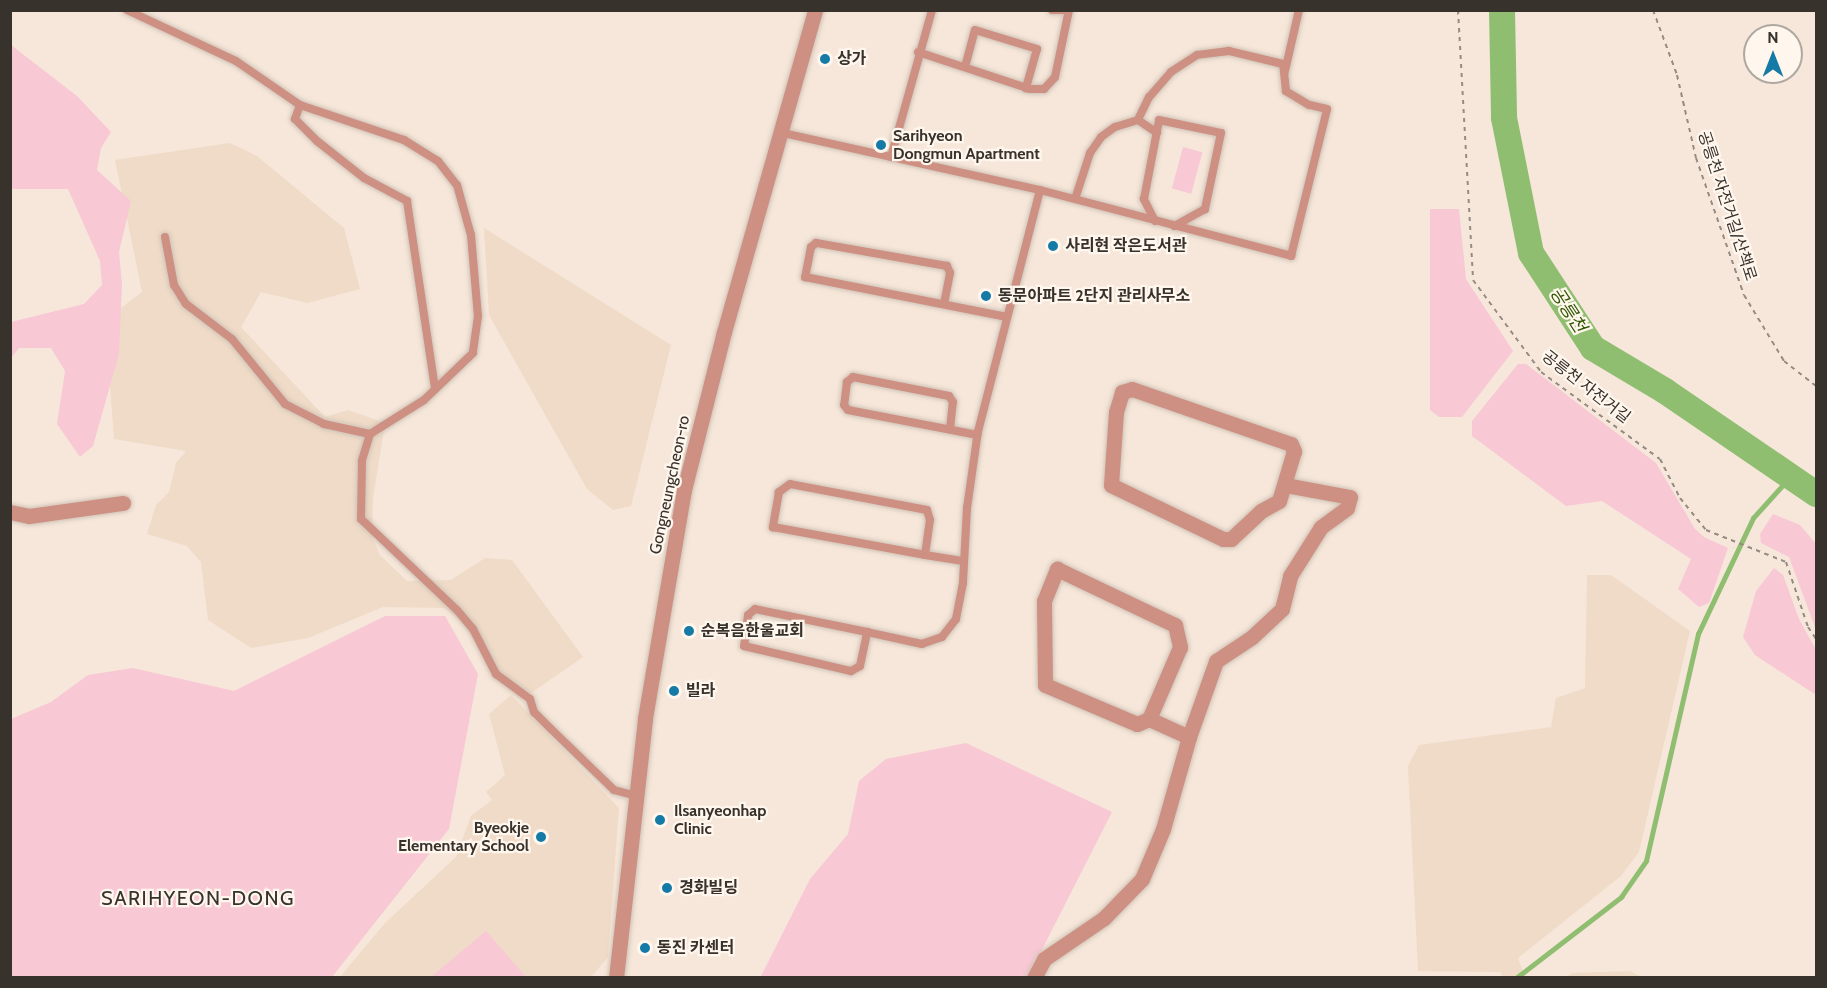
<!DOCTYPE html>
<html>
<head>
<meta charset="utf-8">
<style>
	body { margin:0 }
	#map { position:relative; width:1827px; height:988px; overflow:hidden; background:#f6e7da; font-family:Cabin,"Noto Sans KR",sans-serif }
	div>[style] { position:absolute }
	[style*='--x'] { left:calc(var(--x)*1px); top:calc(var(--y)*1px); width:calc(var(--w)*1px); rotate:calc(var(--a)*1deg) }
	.built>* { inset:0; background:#efdbc7 }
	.green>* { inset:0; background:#f8c8d5; transform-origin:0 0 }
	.stream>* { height:4.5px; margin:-2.25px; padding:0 2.25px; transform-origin:2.25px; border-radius:2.25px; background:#90be71 }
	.river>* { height:26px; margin:-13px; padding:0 13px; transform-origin:13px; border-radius:13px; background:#90be71 }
	.path>* { height:2px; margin-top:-1px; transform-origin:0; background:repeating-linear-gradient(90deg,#958b82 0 4.5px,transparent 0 9px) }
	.roads { filter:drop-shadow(0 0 2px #d0c3b7) drop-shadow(0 0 2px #d0c3b7) }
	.service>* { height:8px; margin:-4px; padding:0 4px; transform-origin:4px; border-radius:4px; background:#ce9082 }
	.minor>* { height:15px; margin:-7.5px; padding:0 7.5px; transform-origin:7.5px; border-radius:7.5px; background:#ce9082 }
	.tertiary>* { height:15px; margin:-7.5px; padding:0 7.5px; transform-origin:7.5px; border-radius:7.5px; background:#ce9082 }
	.dots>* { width:16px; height:16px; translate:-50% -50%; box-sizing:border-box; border:3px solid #fff6ed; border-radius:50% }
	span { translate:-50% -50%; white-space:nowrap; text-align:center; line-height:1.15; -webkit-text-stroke:4.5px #fff6ed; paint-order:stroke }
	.poi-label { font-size:16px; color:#37322c; font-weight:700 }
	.left { translate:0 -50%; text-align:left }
	.right { translate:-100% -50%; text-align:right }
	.street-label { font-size:16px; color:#37322c }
	.water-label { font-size:18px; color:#305803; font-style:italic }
	.quarter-label { font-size:20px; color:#37322c; letter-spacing:1.5px }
	.frame { position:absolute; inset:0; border:12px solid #37322c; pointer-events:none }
	.north { position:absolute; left:1743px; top:24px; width:60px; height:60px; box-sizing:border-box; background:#fff6ed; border:2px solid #afa8a0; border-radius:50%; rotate:0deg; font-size:16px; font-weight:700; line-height:24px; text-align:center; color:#37322c }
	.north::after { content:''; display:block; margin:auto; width:21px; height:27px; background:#167aa6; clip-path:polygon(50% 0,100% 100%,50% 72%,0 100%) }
</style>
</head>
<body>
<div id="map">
	<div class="built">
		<i style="clip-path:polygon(230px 143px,257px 156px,344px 228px,360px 289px,307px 303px,261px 292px,241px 327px,325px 417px,348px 410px,385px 423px,373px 499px,372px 537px,380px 555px,407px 581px,451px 580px,485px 558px,512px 560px,583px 657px,521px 700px,507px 687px,461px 622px,445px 608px,383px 607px,308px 638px,251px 648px,208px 620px,201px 562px,187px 546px,147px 534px,156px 505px,169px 492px,176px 463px,186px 451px,114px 439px,105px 320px,142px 292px,115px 160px)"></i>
		<i style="clip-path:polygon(484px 228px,671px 345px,631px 506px,613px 510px,587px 489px,489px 315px)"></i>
		<i style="clip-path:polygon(1587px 575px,1611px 575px,1690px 631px,1639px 852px,1621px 876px,1518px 958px,1525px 977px,1503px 977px,1500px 972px,1418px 971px,1408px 766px,1419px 745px,1551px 727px,1556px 698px,1585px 688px)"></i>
		<i style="clip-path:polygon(511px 695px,619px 808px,608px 957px,591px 977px,339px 978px,385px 923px,456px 857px,471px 816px,492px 800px,486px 792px,505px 775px,489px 714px)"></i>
		<i style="clip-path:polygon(1630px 971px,1642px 977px,1565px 977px,1573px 973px)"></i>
	</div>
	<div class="green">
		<i style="clip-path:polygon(11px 45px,77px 96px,111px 132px,101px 148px,97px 170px,131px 201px,119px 252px,122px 284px,119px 354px,93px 446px,80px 457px,57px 424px,65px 371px,51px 348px,19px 348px,11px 358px,11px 322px,84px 304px,102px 285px,100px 261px,68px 189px,11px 189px)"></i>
		<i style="left:1183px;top:147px;width:20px;height:43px;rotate:15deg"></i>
		<i style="clip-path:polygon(1430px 209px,1459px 209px,1466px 279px,1513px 351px,1462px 417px,1439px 417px,1430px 410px)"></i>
		<i style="clip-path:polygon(1518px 364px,1526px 364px,1656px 463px,1695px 529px,1704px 537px,1728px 548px,1709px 603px,1699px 607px,1678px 589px,1691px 559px,1602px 501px,1566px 506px,1472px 436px,1472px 421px)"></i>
		<i style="clip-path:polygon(1773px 514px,1800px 525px,1816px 544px,1816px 630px,1789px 557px,1761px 543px,1760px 534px)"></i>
		<i style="clip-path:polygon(1774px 568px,1783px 575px,1799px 619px,1816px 650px,1816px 695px,1755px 655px,1743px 637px,1756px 591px)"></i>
		<i style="clip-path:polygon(385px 616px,445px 616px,478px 674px,449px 829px,332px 977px,11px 977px,11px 719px,51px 702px,88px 675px,133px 668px,234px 691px)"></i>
		<i style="clip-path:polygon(966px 743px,1112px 812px,1028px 977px,760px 978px,810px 879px,848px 834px,859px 781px,886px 759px)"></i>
		<i style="clip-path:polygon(486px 931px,526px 977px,431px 977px)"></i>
	</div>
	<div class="stream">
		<i style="--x:1516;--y:978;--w:133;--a:-37.6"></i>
		<i style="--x:1621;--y:897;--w:44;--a:-55.2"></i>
		<i style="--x:1646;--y:861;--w:233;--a:-77.1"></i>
		<i style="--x:1698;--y:634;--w:128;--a:-64.6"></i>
		<i style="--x:1753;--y:518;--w:57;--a:-47.9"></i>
	</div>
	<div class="river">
		<i style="--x:1502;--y:10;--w:108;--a:88.9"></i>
		<i style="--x:1504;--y:118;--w:138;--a:78.7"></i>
		<i style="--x:1531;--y:253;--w:113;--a:56.9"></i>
		<i style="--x:1593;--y:348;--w:84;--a:30.8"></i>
		<i style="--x:1665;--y:391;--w:183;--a:34.3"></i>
	</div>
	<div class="path">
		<i style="--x:1458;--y:10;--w:270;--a:86.8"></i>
		<i style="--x:1473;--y:280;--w:114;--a:53.5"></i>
		<i style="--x:1541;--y:372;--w:147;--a:36.2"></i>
		<i style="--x:1660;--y:459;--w:44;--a:62.9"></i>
		<i style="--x:1680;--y:498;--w:41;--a:50.9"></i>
		<i style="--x:1706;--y:530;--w:86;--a:21.8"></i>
		<i style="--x:1786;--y:562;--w:69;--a:71.3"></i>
		<i style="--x:1808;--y:627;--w:14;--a:56"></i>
		<i style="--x:1653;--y:10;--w:69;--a:69.7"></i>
		<i style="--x:1677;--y:75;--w:85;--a:77.1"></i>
		<i style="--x:1696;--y:158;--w:145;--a:70.7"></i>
		<i style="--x:1744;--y:295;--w:77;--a:58.8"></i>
		<i style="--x:1784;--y:361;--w:41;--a:38"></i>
	</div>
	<div class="roads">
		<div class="service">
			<i style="--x:127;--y:10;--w:120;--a:25.1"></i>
			<i style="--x:236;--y:61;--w:78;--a:34.5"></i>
			<i style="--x:300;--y:105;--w:110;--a:18.6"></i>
			<i style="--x:404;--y:140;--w:40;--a:32"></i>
			<i style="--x:438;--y:161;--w:31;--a:52"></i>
			<i style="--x:457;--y:185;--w:52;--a:74.4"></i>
			<i style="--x:471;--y:235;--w:81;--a:85.1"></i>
			<i style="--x:478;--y:316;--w:37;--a:98"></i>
			<i style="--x:473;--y:353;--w:68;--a:136.2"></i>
			<i style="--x:424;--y:400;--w:64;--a:147.8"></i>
			<i style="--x:370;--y:434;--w:28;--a:107"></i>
			<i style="--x:362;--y:461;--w:58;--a:91"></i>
			<i style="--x:361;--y:519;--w:132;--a:43.5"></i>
			<i style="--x:457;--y:610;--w:25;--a:50"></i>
			<i style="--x:473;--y:629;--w:51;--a:62.9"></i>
			<i style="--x:496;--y:674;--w:42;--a:36.3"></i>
			<i style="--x:530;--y:699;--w:14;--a:73"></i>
			<i style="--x:534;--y:712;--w:23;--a:45"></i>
			<i style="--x:550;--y:728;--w:89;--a:44.1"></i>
			<i style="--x:614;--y:790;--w:24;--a:15"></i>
			<i style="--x:1052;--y:10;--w:13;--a:0"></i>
			<i style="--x:918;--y:52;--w:118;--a:18.3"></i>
			<i style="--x:1030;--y:89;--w:14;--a:0"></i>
			<i style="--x:1044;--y:89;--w:16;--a:-47"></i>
			<i style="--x:1055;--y:77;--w:68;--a:-78.2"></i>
			<i style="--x:965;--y:67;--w:38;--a:-75"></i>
			<i style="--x:975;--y:30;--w:65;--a:17"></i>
			<i style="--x:1037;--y:49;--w:41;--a:105.8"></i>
			<i style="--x:1285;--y:71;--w:63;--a:-77.1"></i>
			<i style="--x:300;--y:105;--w:15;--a:110"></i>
			<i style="--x:295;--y:119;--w:31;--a:45"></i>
			<i style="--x:317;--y:141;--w:60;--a:38.2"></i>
			<i style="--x:364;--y:178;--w:49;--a:28.1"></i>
			<i style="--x:407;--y:201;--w:190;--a:81.5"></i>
			<i style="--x:783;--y:133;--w:263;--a:12.5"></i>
			<i style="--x:1040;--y:190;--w:249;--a:104.4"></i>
			<i style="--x:978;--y:431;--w:78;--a:98.1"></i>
			<i style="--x:967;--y:508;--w:75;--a:93.1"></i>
			<i style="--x:963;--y:583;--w:37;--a:101"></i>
			<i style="--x:956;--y:619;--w:23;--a:128"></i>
			<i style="--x:942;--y:637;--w:21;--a:161"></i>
			<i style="--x:922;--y:644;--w:56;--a:-167.7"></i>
			<i style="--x:867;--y:632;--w:114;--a:-168.4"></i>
			<i style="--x:755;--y:609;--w:9;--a:139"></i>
			<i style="--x:748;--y:615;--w:31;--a:97"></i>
			<i style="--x:744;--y:646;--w:110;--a:13.2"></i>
			<i style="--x:851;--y:671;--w:10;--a:-29"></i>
			<i style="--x:860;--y:666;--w:35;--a:-78"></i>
			<i style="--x:891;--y:157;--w:153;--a:-74.4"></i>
			<i style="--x:1040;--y:190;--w:260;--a:14.7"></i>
			<i style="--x:1291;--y:256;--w:151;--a:-76.2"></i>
			<i style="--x:1327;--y:109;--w:18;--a:-167"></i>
			<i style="--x:1309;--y:105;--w:27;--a:-149"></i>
			<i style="--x:1286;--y:91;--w:27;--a:-96"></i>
			<i style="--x:1283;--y:64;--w:56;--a:-166.5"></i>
			<i style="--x:1229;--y:51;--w:32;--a:173"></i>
			<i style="--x:1197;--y:55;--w:31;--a:147"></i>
			<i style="--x:1171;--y:72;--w:33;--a:131"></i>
			<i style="--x:1149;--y:97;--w:25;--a:116"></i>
			<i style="--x:1138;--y:120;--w:23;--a:34"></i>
			<i style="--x:1075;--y:199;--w:48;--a:-71.9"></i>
			<i style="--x:1090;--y:153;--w:19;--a:-55"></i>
			<i style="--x:1101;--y:137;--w:17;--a:-36"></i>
			<i style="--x:1115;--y:127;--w:24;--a:-17"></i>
			<i style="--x:1155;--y:221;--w:25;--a:-117"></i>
			<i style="--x:1144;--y:199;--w:80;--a:-79.2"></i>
			<i style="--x:1159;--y:120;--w:63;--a:11.8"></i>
			<i style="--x:1221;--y:133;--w:78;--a:101.9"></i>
			<i style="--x:1205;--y:209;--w:35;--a:151"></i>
			<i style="--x:165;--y:237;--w:49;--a:79.4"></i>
			<i style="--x:174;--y:285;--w:22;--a:58"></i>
			<i style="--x:186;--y:304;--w:58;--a:37.3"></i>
			<i style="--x:232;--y:339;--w:84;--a:50.8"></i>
			<i style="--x:285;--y:404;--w:44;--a:27.1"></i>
			<i style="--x:324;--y:424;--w:47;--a:12.3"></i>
			<i style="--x:944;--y:304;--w:32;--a:-79"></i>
			<i style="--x:950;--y:273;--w:8;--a:-113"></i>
			<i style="--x:947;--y:266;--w:133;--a:-170"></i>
			<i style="--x:816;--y:243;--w:6;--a:141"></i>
			<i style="--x:811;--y:247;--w:31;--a:101"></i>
			<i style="--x:805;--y:277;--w:206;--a:11.2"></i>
			<i style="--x:950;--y:429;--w:27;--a:-84"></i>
			<i style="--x:953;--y:402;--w:7;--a:-124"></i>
			<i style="--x:949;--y:396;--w:98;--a:-168.8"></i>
			<i style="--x:853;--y:377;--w:8;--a:140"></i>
			<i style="--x:847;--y:382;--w:23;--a:97"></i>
			<i style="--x:844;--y:405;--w:6;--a:51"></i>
			<i style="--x:848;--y:410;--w:132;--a:10.9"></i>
			<i style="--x:925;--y:555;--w:35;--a:-82"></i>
			<i style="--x:930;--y:520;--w:10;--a:-107"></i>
			<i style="--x:927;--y:510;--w:139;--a:-169.3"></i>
			<i style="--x:790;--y:484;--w:14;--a:144"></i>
			<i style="--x:779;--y:492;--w:36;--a:100"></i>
			<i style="--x:773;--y:527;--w:155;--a:10.4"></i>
			<i style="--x:925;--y:555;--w:39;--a:9"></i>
		</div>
		<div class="minor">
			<i style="--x:1132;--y:389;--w:168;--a:19.1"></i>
			<i style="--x:1291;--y:444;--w:8;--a:67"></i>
			<i style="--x:1294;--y:451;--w:52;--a:106.7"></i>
			<i style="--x:1279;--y:501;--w:21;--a:151"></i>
			<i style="--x:1261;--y:511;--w:41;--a:137"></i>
			<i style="--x:1231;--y:539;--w:8;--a:180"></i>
			<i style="--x:1223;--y:539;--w:124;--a:-154.3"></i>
			<i style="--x:1111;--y:485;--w:73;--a:-86.1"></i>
			<i style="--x:1116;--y:412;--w:21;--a:-73"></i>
			<i style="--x:1122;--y:392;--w:10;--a:-17"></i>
			<i style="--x:10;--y:512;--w:19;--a:12"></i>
			<i style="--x:29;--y:516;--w:95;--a:-7.9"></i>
			<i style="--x:1189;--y:737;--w:81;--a:-70.4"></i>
			<i style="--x:1216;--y:661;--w:43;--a:-33.7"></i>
			<i style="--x:1252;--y:637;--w:41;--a:-43"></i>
			<i style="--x:1282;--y:609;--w:34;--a:-76"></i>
			<i style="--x:1290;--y:576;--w:58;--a:-57.7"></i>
			<i style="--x:1321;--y:527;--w:32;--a:-36"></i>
			<i style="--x:1347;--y:508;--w:11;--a:-75"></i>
			<i style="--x:1350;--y:497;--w:65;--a:-169.4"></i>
			<i style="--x:1034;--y:978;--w:21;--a:-62"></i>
			<i style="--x:1044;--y:959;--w:73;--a:-34.3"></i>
			<i style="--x:1104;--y:918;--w:54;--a:-45.7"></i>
			<i style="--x:1142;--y:879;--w:54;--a:-67.2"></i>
			<i style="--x:1163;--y:829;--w:96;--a:-74.2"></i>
			<i style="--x:1189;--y:737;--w:44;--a:-155.8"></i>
			<i style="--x:1149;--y:719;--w:13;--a:157"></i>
			<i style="--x:1137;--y:724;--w:100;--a:-157"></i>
			<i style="--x:1045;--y:685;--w:84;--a:-90.7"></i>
			<i style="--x:1044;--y:601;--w:35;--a:-68"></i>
			<i style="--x:1057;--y:569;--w:131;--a:25.4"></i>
			<i style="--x:1175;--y:625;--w:23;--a:77"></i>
			<i style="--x:1180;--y:647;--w:78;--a:113.3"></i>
		</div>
		<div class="tertiary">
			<i style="--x:616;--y:978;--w:262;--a:-83.6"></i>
			<i style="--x:645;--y:718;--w:231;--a:-80.3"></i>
			<i style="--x:684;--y:490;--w:163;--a:-75.8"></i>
			<i style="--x:724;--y:332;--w:335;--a:-74.2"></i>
		</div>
	</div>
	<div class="dots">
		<i style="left:825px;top:59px;background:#167aa6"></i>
		<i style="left:881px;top:145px;background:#167aa6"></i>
		<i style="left:1053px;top:246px;background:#167aa6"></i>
		<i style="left:986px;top:296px;background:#167aa6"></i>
		<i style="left:689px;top:631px;background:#167aa6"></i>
		<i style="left:674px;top:691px;background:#167aa6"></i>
		<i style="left:660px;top:820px;background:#167aa6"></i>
		<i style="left:541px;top:837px;background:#167aa6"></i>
		<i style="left:667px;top:888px;background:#167aa6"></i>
		<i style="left:645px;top:948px;background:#167aa6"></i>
	</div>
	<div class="poi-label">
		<span class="left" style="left:837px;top:59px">상가</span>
		<span class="left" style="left:893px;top:145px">Sarihyeon<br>Dongmun Apartment</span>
		<span class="left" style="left:1065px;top:246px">사리현 작은도서관</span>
		<span class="left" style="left:998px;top:296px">동문아파트 2단지 관리사무소</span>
		<span class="left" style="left:701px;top:631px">순복음한울교회</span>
		<span class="left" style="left:686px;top:691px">빌라</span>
		<span class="left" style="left:674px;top:820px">Ilsanyeonhap<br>Clinic</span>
		<span class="right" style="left:529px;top:837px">Byeokje<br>Elementary School</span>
		<span class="left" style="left:679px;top:888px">경화빌딩</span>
		<span class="left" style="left:657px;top:948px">동진 카센터</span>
	</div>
	<div class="street-label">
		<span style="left:1727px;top:206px;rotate:72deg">공릉천 자전거길/산책로</span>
		<span style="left:1586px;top:387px;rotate:38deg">공릉천 자전거길</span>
		<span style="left:670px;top:485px;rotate:-78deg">Gongneungcheon-ro</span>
	</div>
	<div class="water-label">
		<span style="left:1568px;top:310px;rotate:57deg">공릉천</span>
	</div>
	<div class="quarter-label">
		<span style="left:198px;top:898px">SARIHYEON-DONG</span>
	</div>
	<div class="frame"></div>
	<div class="north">N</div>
</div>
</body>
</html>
